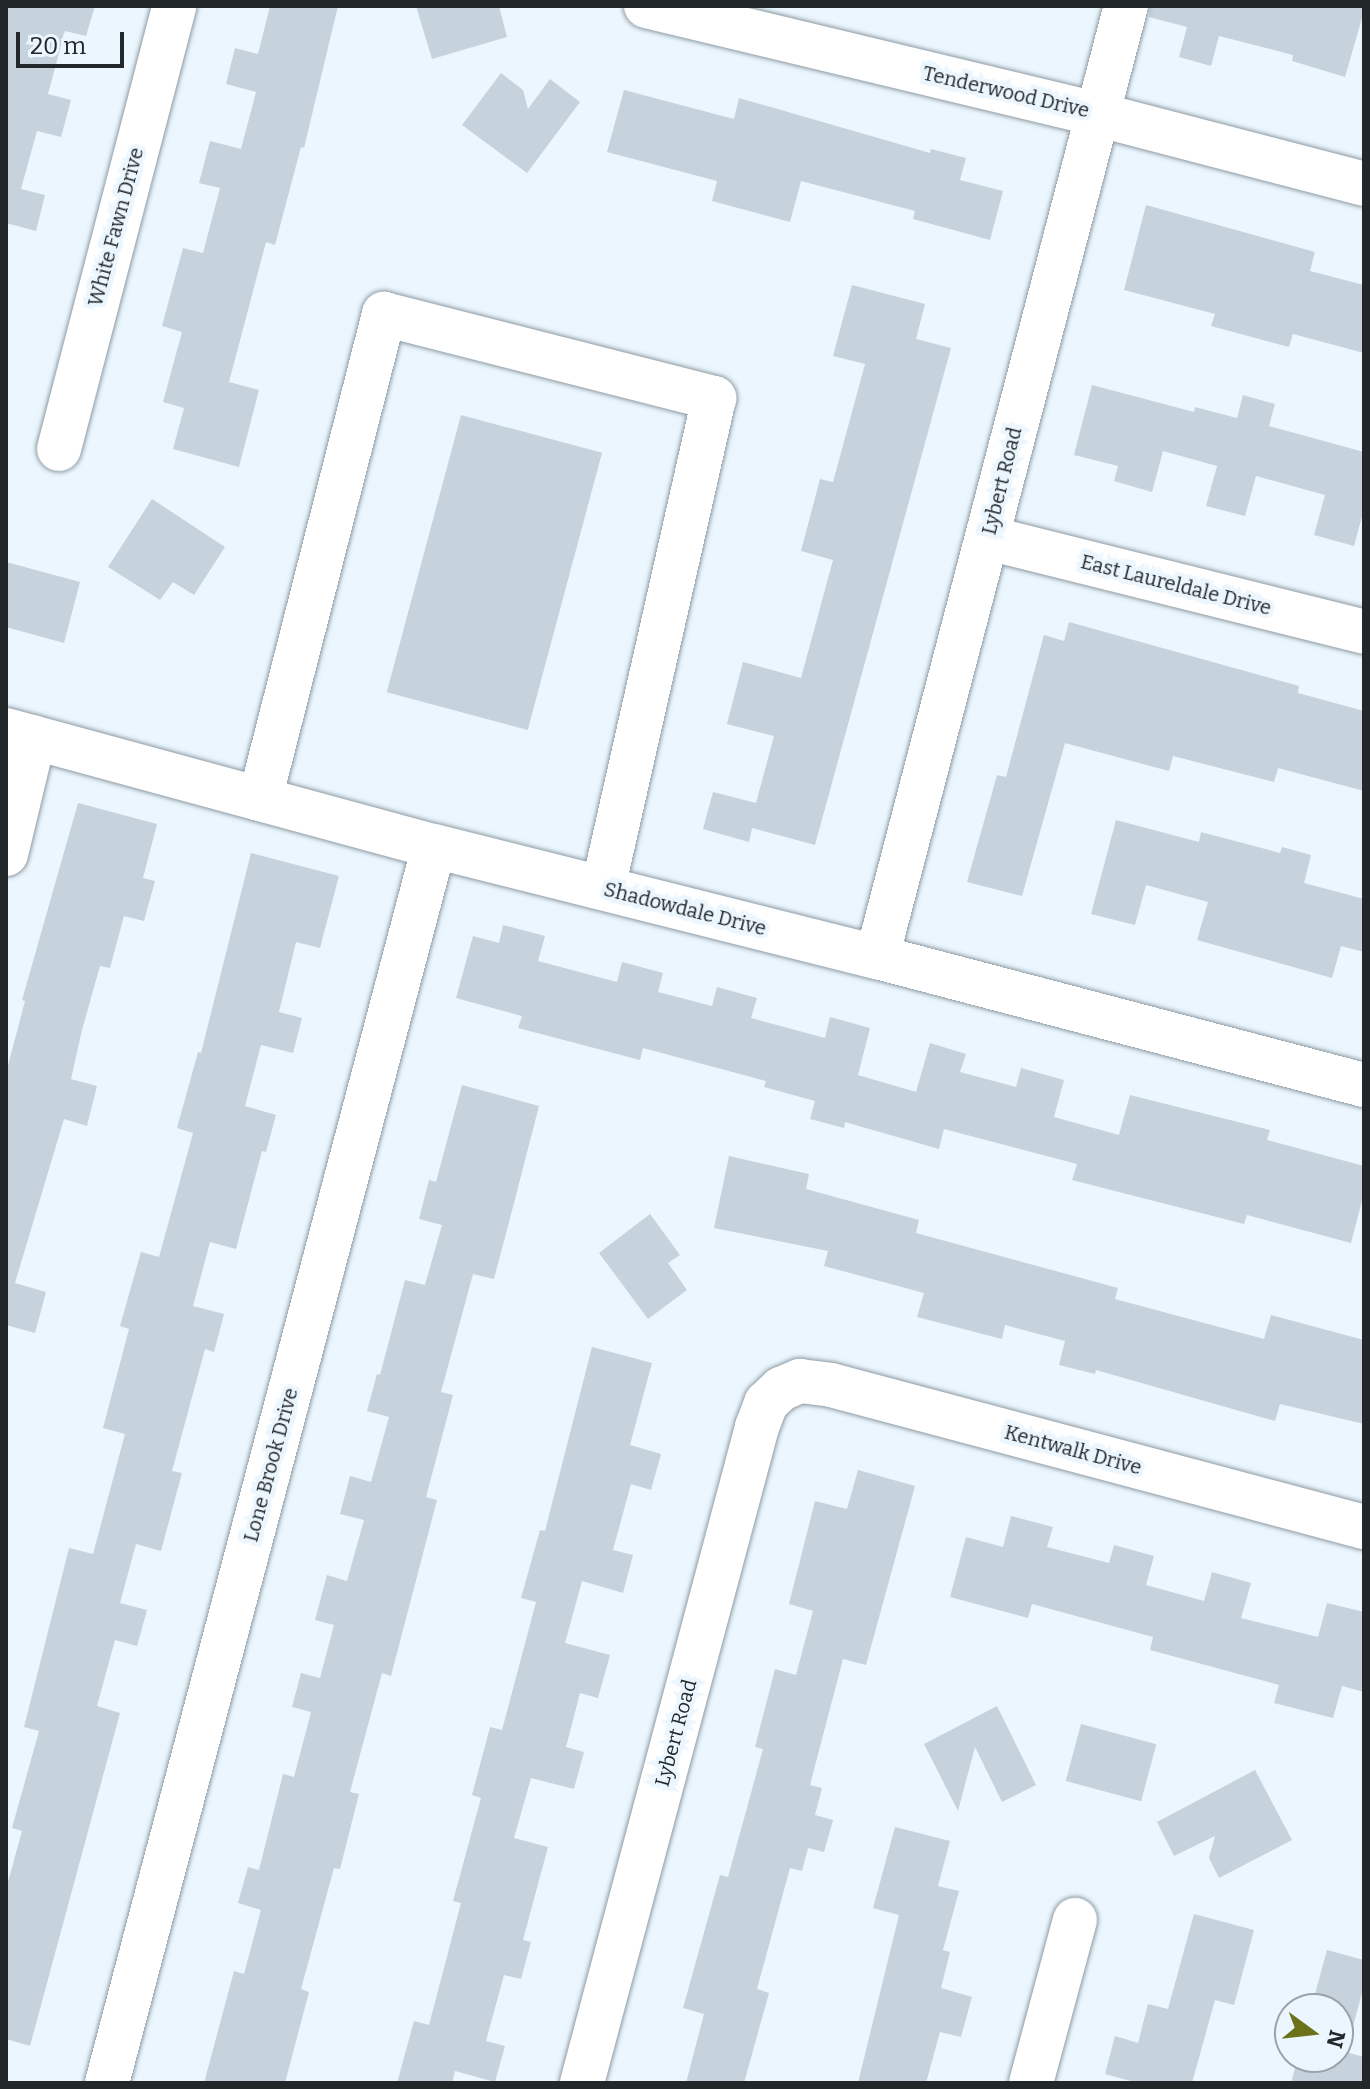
<!DOCTYPE html>
<html>
<head>
<meta charset="utf-8">
<style>
	body { margin:0 }
	#map { position:relative; width:1370px; height:2089px; overflow:hidden; background:#ebf6fe; font-family:Bitter,serif }
	div>[style] { position:absolute }
	[style*='--x'] { left:calc(var(--x)*1px); top:calc(var(--y)*1px); width:calc(var(--w)*1px); rotate:calc(var(--a)*1deg) }
	.building>* { inset:0; background:#c6d3dd; transform-origin:0 0 }
	.roads { filter:drop-shadow(0 0 2px #8f9ba4) drop-shadow(0 0 2px #8f9ba4) }
	.minor>* { height:44px; margin:-22px; padding:0 22px; transform-origin:22px; border-radius:22px; background:#fff }
	span { translate:-50% -50%; white-space:nowrap; text-align:center; line-height:1.15; -webkit-text-stroke:8px #ebf6fe; paint-order:stroke }
	.street-label { font-size:20px; color:#22272a }
	.frame { position:absolute; inset:0; border:8px solid #22272a; pointer-events:none }
	.north { position:absolute; left:1274px; top:1993px; width:80px; height:80px; box-sizing:border-box; background:#ebf6fe; border:2px solid #9ba3a9; border-radius:50%; rotate:105deg; font-size:22px; font-weight:700; line-height:32px; text-align:center; color:#22272a }
	.north::after { content:''; display:block; margin:auto; width:28px; height:36px; background:#6c721a; clip-path:polygon(50% 0,100% 100%,50% 72%,0 100%) }
	.scale { position:absolute; left:16px; top:32px; width:108px; height:36px; box-sizing:border-box; border:4px solid #22272a; border-top:0; padding-left:10px; font-size:24px; line-height:28px; white-space:nowrap; color:#22272a; -webkit-text-stroke:6px #ebf6fe; paint-order:stroke }
</style>
</head>
<body>
<div id="map">
	<div class="building">
		<i style="clip-path:polygon(6px 6px,95px 6px,86px 36px,65px 31px,48px 94px,71px 100px,61px 137px,37px 131px,21px 189px,45px 195px,36px 231px,6px 223px)"></i>
		<i style="clip-path:polygon(270px 6px,338px 6px,304px 148px,301px 147px,275px 245px,266px 242px,229px 382px,259px 390px,239px 467px,173px 449px,184px 408px,163px 402px,182px 332px,162px 326px,183px 248px,203px 253px,220px 188px,199px 183px,210px 141px,241px 149px,256px 92px,226px 84px,235px 48px,258px 54px)"></i>
		<i style="clip-path:polygon(416px 6px,499px 6px,507px 37px,432px 59px)"></i>
		<i style="clip-path:polygon(1150px 6px,1364px 6px,1364px 11px,1345px 77px,1292px 61px,1293px 55px,1219px 36px,1211px 66px,1179px 57px,1187px 27px,1149px 17px)"></i>
		<i style="clip-path:polygon(501px 73px,523px 90px,528px 109px,550px 79px,580px 102px,527px 173px,462px 125px)"></i>
		<i style="clip-path:polygon(624px 90px,734px 119px,739px 98px,930px 153px,931px 149px,966px 158px,960px 180px,1003px 191px,990px 240px,913px 219px,915px 211px,801px 181px,790px 222px,712px 201px,717px 181px,607px 152px)"></i>
		<i style="clip-path:polygon(1146px 205px,1315px 252px,1310px 271px,1364px 285px,1364px 353px,1293px 334px,1289px 347px,1211px 326px,1215px 314px,1124px 290px)"></i>
		<i style="clip-path:polygon(852px 285px,925px 304px,916px 339px,951px 348px,815px 845px,752px 828px,749px 842px,703px 829px,713px 792px,756px 803px,774px 736px,727px 724px,743px 662px,801px 678px,833px 560px,801px 551px,820px 479px,833px 482px,865px 364px,833px 356px)"></i>
		<i style="clip-path:polygon(1092px 385px,1194px 412px,1195px 407px,1237px 418px,1243px 395px,1275px 404px,1269px 426px,1364px 452px,1364px 509px,1354px 546px,1314px 535px,1325px 495px,1256px 476px,1245px 516px,1206px 506px,1217px 466px,1163px 451px,1152px 492px,1114px 481px,1118px 466px,1074px 455px)"></i>
		<i style="left:461px;top:415px;width:146px;height:287px;rotate:15deg"></i>
		<i style="clip-path:polygon(152px 499px,225px 547px,194px 595px,173px 582px,160px 600px,108px 567px)"></i>
		<i style="clip-path:polygon(6px 562px,80px 582px,64px 643px,6px 627px)"></i>
		<i style="clip-path:polygon(1069px 622px,1299px 686px,1298px 693px,1364px 711px,1364px 791px,1278px 768px,1274px 782px,1173px 756px,1169px 771px,1065px 743px,1022px 896px,967px 882px,997px 775px,1006px 777px,1044px 635px,1064px 641px)"></i>
		<i style="clip-path:polygon(78px 803px,157px 824px,143px 878px,155px 881px,144px 921px,124px 916px,110px 968px,100px 966px,82px 1030px,71px 1079px,97px 1086px,87px 1126px,64px 1119px,15px 1283px,46px 1292px,35px 1333px,6px 1325px,6px 1073px,25px 1001px,22px 1000px)"></i>
		<i style="clip-path:polygon(1116px 820px,1199px 842px,1201px 832px,1280px 853px,1282px 847px,1311px 855px,1304px 883px,1364px 899px,1364px 952px,1341px 946px,1332px 978px,1197px 940px,1208px 902px,1146px 885px,1135px 925px,1091px 914px)"></i>
		<i style="clip-path:polygon(251px 853px,339px 876px,320px 948px,296px 942px,279px 1012px,302px 1018px,293px 1053px,261px 1045px,245px 1106px,276px 1115px,266px 1152px,262px 1151px,236px 1249px,210px 1242px,193px 1306px,224px 1314px,214px 1352px,205px 1349px,172px 1471px,182px 1473px,161px 1551px,136px 1544px,120px 1603px,147px 1610px,137px 1646px,115px 1640px,97px 1706px,120px 1713px,30px 2046px,6px 2039px,6px 1889px,22px 1831px,12px 1828px,39px 1731px,24px 1727px,69px 1548px,93px 1554px,125px 1434px,103px 1428px,129px 1329px,120px 1326px,141px 1252px,159px 1257px,193px 1133px,177px 1128px,198px 1052px,201px 1053px)"></i>
		<i style="clip-path:polygon(503px 925px,545px 936px,538px 961px,617px 982px,622px 962px,663px 973px,658px 992px,712px 1006px,717px 987px,757px 998px,751px 1018px,825px 1038px,830px 1017px,870px 1028px,858px 1075px,916px 1092px,930px 1043px,966px 1054px,960px 1072px,1016px 1087px,1021px 1068px,1064px 1080px,1054px 1117px,1119px 1135px,1130px 1095px,1270px 1130px,1267px 1140px,1364px 1166px,1364px 1193px,1351px 1243px,1247px 1215px,1244px 1224px,1072px 1180px,1077px 1164px,944px 1129px,939px 1149px,845px 1122px,844px 1128px,810px 1119px,815px 1101px,764px 1087px,766px 1081px,643px 1048px,640px 1060px,518px 1028px,522px 1016px,456px 998px,473px 936px,499px 943px)"></i>
		<i style="clip-path:polygon(462px 1085px,539px 1106px,514px 1203px,494px 1279px,473px 1274px,441px 1392px,453px 1395px,426px 1497px,437px 1500px,391px 1676px,382px 1673px,350px 1792px,359px 1794px,340px 1869px,334px 1868px,301px 1989px,309px 1992px,285px 2083px,204px 2083px,234px 1971px,244px 1974px,261px 1910px,238px 1903px,248px 1867px,259px 1870px,283px 1774px,294px 1777px,311px 1712px,292px 1707px,301px 1673px,320px 1678px,334px 1625px,315px 1620px,327px 1575px,347px 1581px,364px 1520px,340px 1514px,350px 1476px,371px 1482px,389px 1417px,367px 1411px,377px 1374px,380px 1375px,405px 1280px,425px 1285px,442px 1225px,419px 1219px,429px 1180px,436px 1182px)"></i>
		<i style="clip-path:polygon(729px 1156px,809px 1174px,806px 1189px,919px 1220px,916px 1233px,1118px 1288px,1115px 1299px,1264px 1339px,1271px 1315px,1364px 1340px,1364px 1424px,1280px 1404px,1275px 1421px,1096px 1370px,1095px 1374px,1059px 1365px,1065px 1341px,1005px 1325px,1002px 1339px,917px 1317px,924px 1293px,824px 1266px,828px 1251px,714px 1228px)"></i>
		<i style="clip-path:polygon(650px 1214px,680px 1255px,668px 1263px,687px 1290px,648px 1319px,599px 1253px)"></i>
		<i style="clip-path:polygon(592px 1347px,652px 1363px,630px 1445px,661px 1454px,651px 1490px,631px 1484px,613px 1550px,633px 1555px,623px 1593px,582px 1581px,565px 1643px,610px 1655px,598px 1698px,580px 1693px,566px 1747px,584px 1752px,574px 1789px,531px 1778px,514px 1838px,548px 1847px,523px 1940px,531px 1942px,521px 1979px,504px 1975px,486px 2041px,505px 2046px,495px 2082px,455px 2071px,452px 2083px,397px 2083px,414px 2021px,429px 2025px,461px 1903px,453px 1901px,481px 1798px,472px 1795px,490px 1727px,502px 1730px,536px 1602px,521px 1598px,540px 1530px,545px 1531px)"></i>
		<i style="clip-path:polygon(858px 1470px,915px 1486px,866px 1665px,843px 1659px,810px 1785px,822px 1788px,815px 1815px,833px 1820px,824px 1852px,808px 1848px,802px 1871px,790px 1868px,757px 1989px,769px 1993px,744px 2083px,686px 2083px,704px 2014px,683px 2008px,693px 1972px,720px 1875px,728px 1877px,763px 1749px,755px 1747px,775px 1669px,796px 1675px,813px 1611px,789px 1604px,815px 1501px,847px 1509px)"></i>
		<i style="clip-path:polygon(1011px 1516px,1053px 1527px,1047px 1547px,1109px 1563px,1114px 1545px,1154px 1556px,1146px 1585px,1204px 1601px,1212px 1572px,1251px 1583px,1241px 1618px,1318px 1637px,1327px 1603px,1364px 1612px,1364px 1692px,1342px 1686px,1333px 1718px,1274px 1703px,1279px 1685px,1150px 1650px,1153px 1637px,1032px 1604px,1028px 1618px,950px 1597px,966px 1537px,1003px 1547px)"></i>
		<i style="clip-path:polygon(997px 1706px,1036px 1785px,1002px 1802px,975px 1747px,958px 1811px,924px 1744px)"></i>
		<i style="left:1081px;top:1724px;width:78px;height:59px;rotate:15deg"></i>
		<i style="clip-path:polygon(1255px 1770px,1292px 1840px,1219px 1878px,1209px 1858px,1215px 1836px,1174px 1856px,1157px 1822px)"></i>
		<i style="clip-path:polygon(895px 1827px,950px 1841px,938px 1886px,959px 1891px,943px 1950px,950px 1952px,941px 1988px,972px 1997px,961px 2037px,940px 2032px,926px 2083px,858px 2083px,899px 1915px,873px 1908px)"></i>
		<i style="clip-path:polygon(1194px 1914px,1254px 1930px,1234px 2005px,1215px 2000px,1192px 2083px,1138px 2083px,1105px 2074px,1115px 2036px,1138px 2043px,1148px 2004px,1168px 2009px)"></i>
		<i style="clip-path:polygon(1327px 1950px,1364px 1960px,1364px 1986px,1346px 2052px,1364px 2057px,1364px 2083px,1291px 2083px,1298px 2057px,1338px 2057px,1338px 2009px,1311px 2009px)"></i>
	</div>
	<div class="roads">
		<div class="minor">
			<i style="--x:646;--y:6;--w:463;--a:13.5"></i>
			<i style="--x:1096;--y:114;--w:277;--a:14.6"></i>
			<i style="--x:59;--y:449;--w:458;--a:-75.4"></i>
			<i style="--x:988;--y:538;--w:388;--a:14"></i>
			<i style="--x:6;--y:730;--w:443;--a:15.2"></i>
			<i style="--x:434;--y:846;--w:457;--a:14.1"></i>
			<i style="--x:877;--y:957;--w:504;--a:14.73"></i>
			<i style="--x:260;--y:799;--w:501;--a:-75.66"></i>
			<i style="--x:384;--y:314;--w:341;--a:14.3"></i>
			<i style="--x:714;--y:398;--w:502;--a:102.76"></i>
			<i style="--x:6;--y:854;--w:120;--a:-76.5"></i>
			<i style="--x:877;--y:957;--w:983;--a:-75.33"></i>
			<i style="--x:107;--y:2083;--w:1279;--a:-75.19"></i>
			<i style="--x:582;--y:2083;--w:679;--a:-75.06"></i>
			<i style="--x:757;--y:1427;--w:26;--a:-69"></i>
			<i style="--x:766;--y:1403;--w:21;--a:-43"></i>
			<i style="--x:781;--y:1389;--w:21;--a:-23"></i>
			<i style="--x:800;--y:1381;--w:31;--a:7"></i>
			<i style="--x:831;--y:1385;--w:552;--a:14.92"></i>
			<i style="--x:1031;--y:2083;--w:169;--a:-74.9"></i>
		</div>
	</div>
	<div class="street-label">
		<span style="left:1006px;top:92px;rotate:13deg">Tenderwood Drive</span>
		<span style="left:116px;top:227px;rotate:-75deg">White Fawn Drive</span>
		<span style="left:1002px;top:481px;rotate:-76deg">Lybert Road</span>
		<span style="left:1176px;top:585px;rotate:14deg">East Laureldale Drive</span>
		<span style="left:685px;top:909px;rotate:14deg">Shadowdale Drive</span>
		<span style="left:1073px;top:1450px;rotate:15deg">Kentwalk Drive</span>
		<span style="left:271px;top:1465px;rotate:-75deg">Lone Brook Drive</span>
		<span style="left:676px;top:1733px;rotate:-75deg">Lybert Road</span>
	</div>
	<div class="frame"></div>
	<div class="north">N</div>
	<div class="scale">20 m</div>
</div>
</body>
</html>
